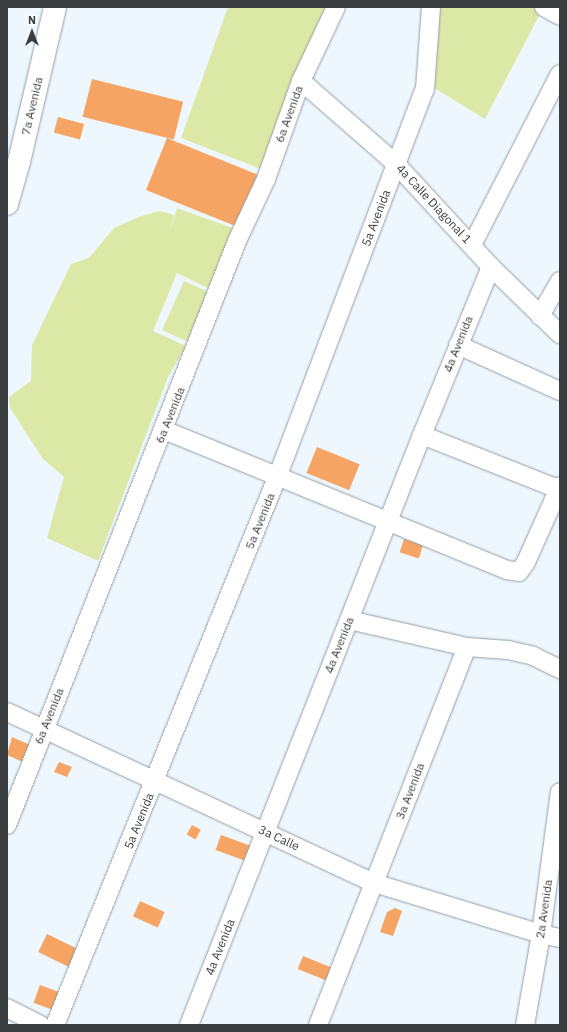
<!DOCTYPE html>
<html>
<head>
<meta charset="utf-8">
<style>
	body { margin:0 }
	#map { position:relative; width:567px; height:1032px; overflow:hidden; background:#eef7fe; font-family:"IBM Plex Sans",sans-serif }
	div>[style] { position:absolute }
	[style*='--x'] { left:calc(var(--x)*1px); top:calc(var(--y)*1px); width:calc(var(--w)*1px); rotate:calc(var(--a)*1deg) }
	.green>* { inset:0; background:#dce9a6; transform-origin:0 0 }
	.building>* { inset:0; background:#f5a463; transform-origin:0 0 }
	.roads { filter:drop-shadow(0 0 1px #949ea6) drop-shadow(0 0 1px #949ea6) }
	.minor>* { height:18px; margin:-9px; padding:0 9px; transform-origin:9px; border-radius:9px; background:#fff }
	.tertiary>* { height:22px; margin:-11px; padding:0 11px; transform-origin:11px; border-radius:11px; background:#fff }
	span { translate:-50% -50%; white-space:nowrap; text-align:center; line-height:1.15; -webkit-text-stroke:3px #fff; paint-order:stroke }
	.street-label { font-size:12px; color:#393d40 }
	.frame { position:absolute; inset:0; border:8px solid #393d40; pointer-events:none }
	.north { position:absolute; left:12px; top:12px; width:40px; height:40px; -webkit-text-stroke:3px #fff; paint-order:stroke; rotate:0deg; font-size:11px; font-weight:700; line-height:16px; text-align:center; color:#393d40 }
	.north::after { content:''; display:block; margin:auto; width:14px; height:18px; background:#393d40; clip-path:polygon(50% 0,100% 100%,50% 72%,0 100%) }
</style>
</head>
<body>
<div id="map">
	<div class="green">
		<i style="clip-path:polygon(228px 7px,338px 7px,274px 174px,181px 138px)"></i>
		<i style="clip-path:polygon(434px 7px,537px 7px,542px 10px,485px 119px,431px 86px)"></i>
		<i style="clip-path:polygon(177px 208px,249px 234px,224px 296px,177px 273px,153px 331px,186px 346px,168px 377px,98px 561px,47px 538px,64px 477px,43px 459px,10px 408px,9px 397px,31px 381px,32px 345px,71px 264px,89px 258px,114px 228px,141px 216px,160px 211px,174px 215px,170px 232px)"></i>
		<i style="left:184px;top:281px;width:32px;height:54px;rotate:24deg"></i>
	</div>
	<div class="building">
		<i style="left:92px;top:79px;width:94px;height:39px;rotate:14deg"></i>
		<i style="left:58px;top:117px;width:27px;height:16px;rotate:15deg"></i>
		<i style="left:167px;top:138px;width:101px;height:56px;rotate:22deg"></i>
		<i style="left:317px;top:447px;width:46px;height:28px;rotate:22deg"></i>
		<i style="left:404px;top:539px;width:20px;height:14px;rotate:18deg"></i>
		<i style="clip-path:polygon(12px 737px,30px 745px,23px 762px,7px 755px)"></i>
		<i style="clip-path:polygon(59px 762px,72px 767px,67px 777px,54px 772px)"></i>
		<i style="left:192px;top:825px;width:10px;height:11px;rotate:29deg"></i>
		<i style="left:221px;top:835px;width:35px;height:16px;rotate:20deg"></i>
		<i style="left:140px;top:901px;width:27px;height:17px;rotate:24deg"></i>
		<i style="clip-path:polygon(395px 908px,402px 911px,393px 936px,380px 932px,387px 912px)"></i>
		<i style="left:47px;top:934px;width:41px;height:20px;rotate:26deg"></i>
		<i style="left:303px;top:956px;width:32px;height:14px;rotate:22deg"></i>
		<i style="left:40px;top:985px;width:27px;height:19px;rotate:20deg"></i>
	</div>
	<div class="roads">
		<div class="minor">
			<i style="--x:544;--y:7;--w:18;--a:29"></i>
			<i style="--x:301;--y:81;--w:126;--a:41.1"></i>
			<i style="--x:396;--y:164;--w:140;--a:47.3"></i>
			<i style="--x:491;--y:267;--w:96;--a:44.2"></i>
			<i style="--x:472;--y:245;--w:192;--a:-62.8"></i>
			<i style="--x:540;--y:316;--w:40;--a:-60.3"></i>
			<i style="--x:458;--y:345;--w:112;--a:24.3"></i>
			<i style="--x:164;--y:430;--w:370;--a:22.2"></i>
			<i style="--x:507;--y:570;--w:12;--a:9"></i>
			<i style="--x:519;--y:572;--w:12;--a:-55"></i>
			<i style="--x:526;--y:562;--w:83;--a:-65.9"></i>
			<i style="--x:422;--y:435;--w:146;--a:21.7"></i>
			<i style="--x:349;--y:620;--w:121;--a:12.9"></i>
			<i style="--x:467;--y:647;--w:41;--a:4.2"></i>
			<i style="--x:508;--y:650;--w:26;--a:13"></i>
			<i style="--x:533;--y:656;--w:30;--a:26"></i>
			<i style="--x:7;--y:712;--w:405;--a:25"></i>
			<i style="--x:374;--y:883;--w:175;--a:17"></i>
			<i style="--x:541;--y:934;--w:19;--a:12"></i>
			<i style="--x:7;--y:825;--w:628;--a:-68.5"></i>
			<i style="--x:237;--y:241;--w:68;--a:-64.9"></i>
			<i style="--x:266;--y:179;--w:104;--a:-70.3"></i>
			<i style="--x:301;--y:81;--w:82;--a:-64.7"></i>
			<i style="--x:7;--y:1008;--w:38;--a:27"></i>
			<i style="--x:55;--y:1025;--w:593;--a:-67.93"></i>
			<i style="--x:278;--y:475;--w:413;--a:-69.2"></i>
			<i style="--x:425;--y:89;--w:82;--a:-85.8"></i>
			<i style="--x:189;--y:1025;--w:634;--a:-68.45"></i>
			<i style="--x:422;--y:435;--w:182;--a:-67.7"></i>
			<i style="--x:318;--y:1025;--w:406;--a:-68.5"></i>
			<i style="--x:525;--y:1025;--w:92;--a:-80"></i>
			<i style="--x:541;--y:934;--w:143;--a:-82.4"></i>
		</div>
		<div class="tertiary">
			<i style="--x:7;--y:204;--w:44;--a:-74.1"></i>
			<i style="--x:19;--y:162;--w:159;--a:-76.9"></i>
		</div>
	</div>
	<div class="street-label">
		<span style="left:32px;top:106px;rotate:-77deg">7a Avenida</span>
		<span style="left:289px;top:114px;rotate:-70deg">6a Avenida</span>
		<span style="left:434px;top:204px;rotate:47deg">4a Calle Diagonal 1</span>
		<span style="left:376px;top:218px;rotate:-69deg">5a Avenida</span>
		<span style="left:458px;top:344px;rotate:-68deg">4a Avenida</span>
		<span style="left:170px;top:415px;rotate:-68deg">6a Avenida</span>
		<span style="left:260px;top:521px;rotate:-68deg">5a Avenida</span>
		<span style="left:339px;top:645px;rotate:-68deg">4a Avenida</span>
		<span style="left:49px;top:716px;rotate:-68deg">6a Avenida</span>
		<span style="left:410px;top:791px;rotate:-69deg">3a Avenida</span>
		<span style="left:139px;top:821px;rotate:-68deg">5a Avenida</span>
		<span style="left:279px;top:838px;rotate:25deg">3a Calle</span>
		<span style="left:544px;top:909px;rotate:-82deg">2a Avenida</span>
		<span style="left:220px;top:947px;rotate:-68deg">4a Avenida</span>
	</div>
	<div class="frame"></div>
	<div class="north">N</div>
</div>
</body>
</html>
